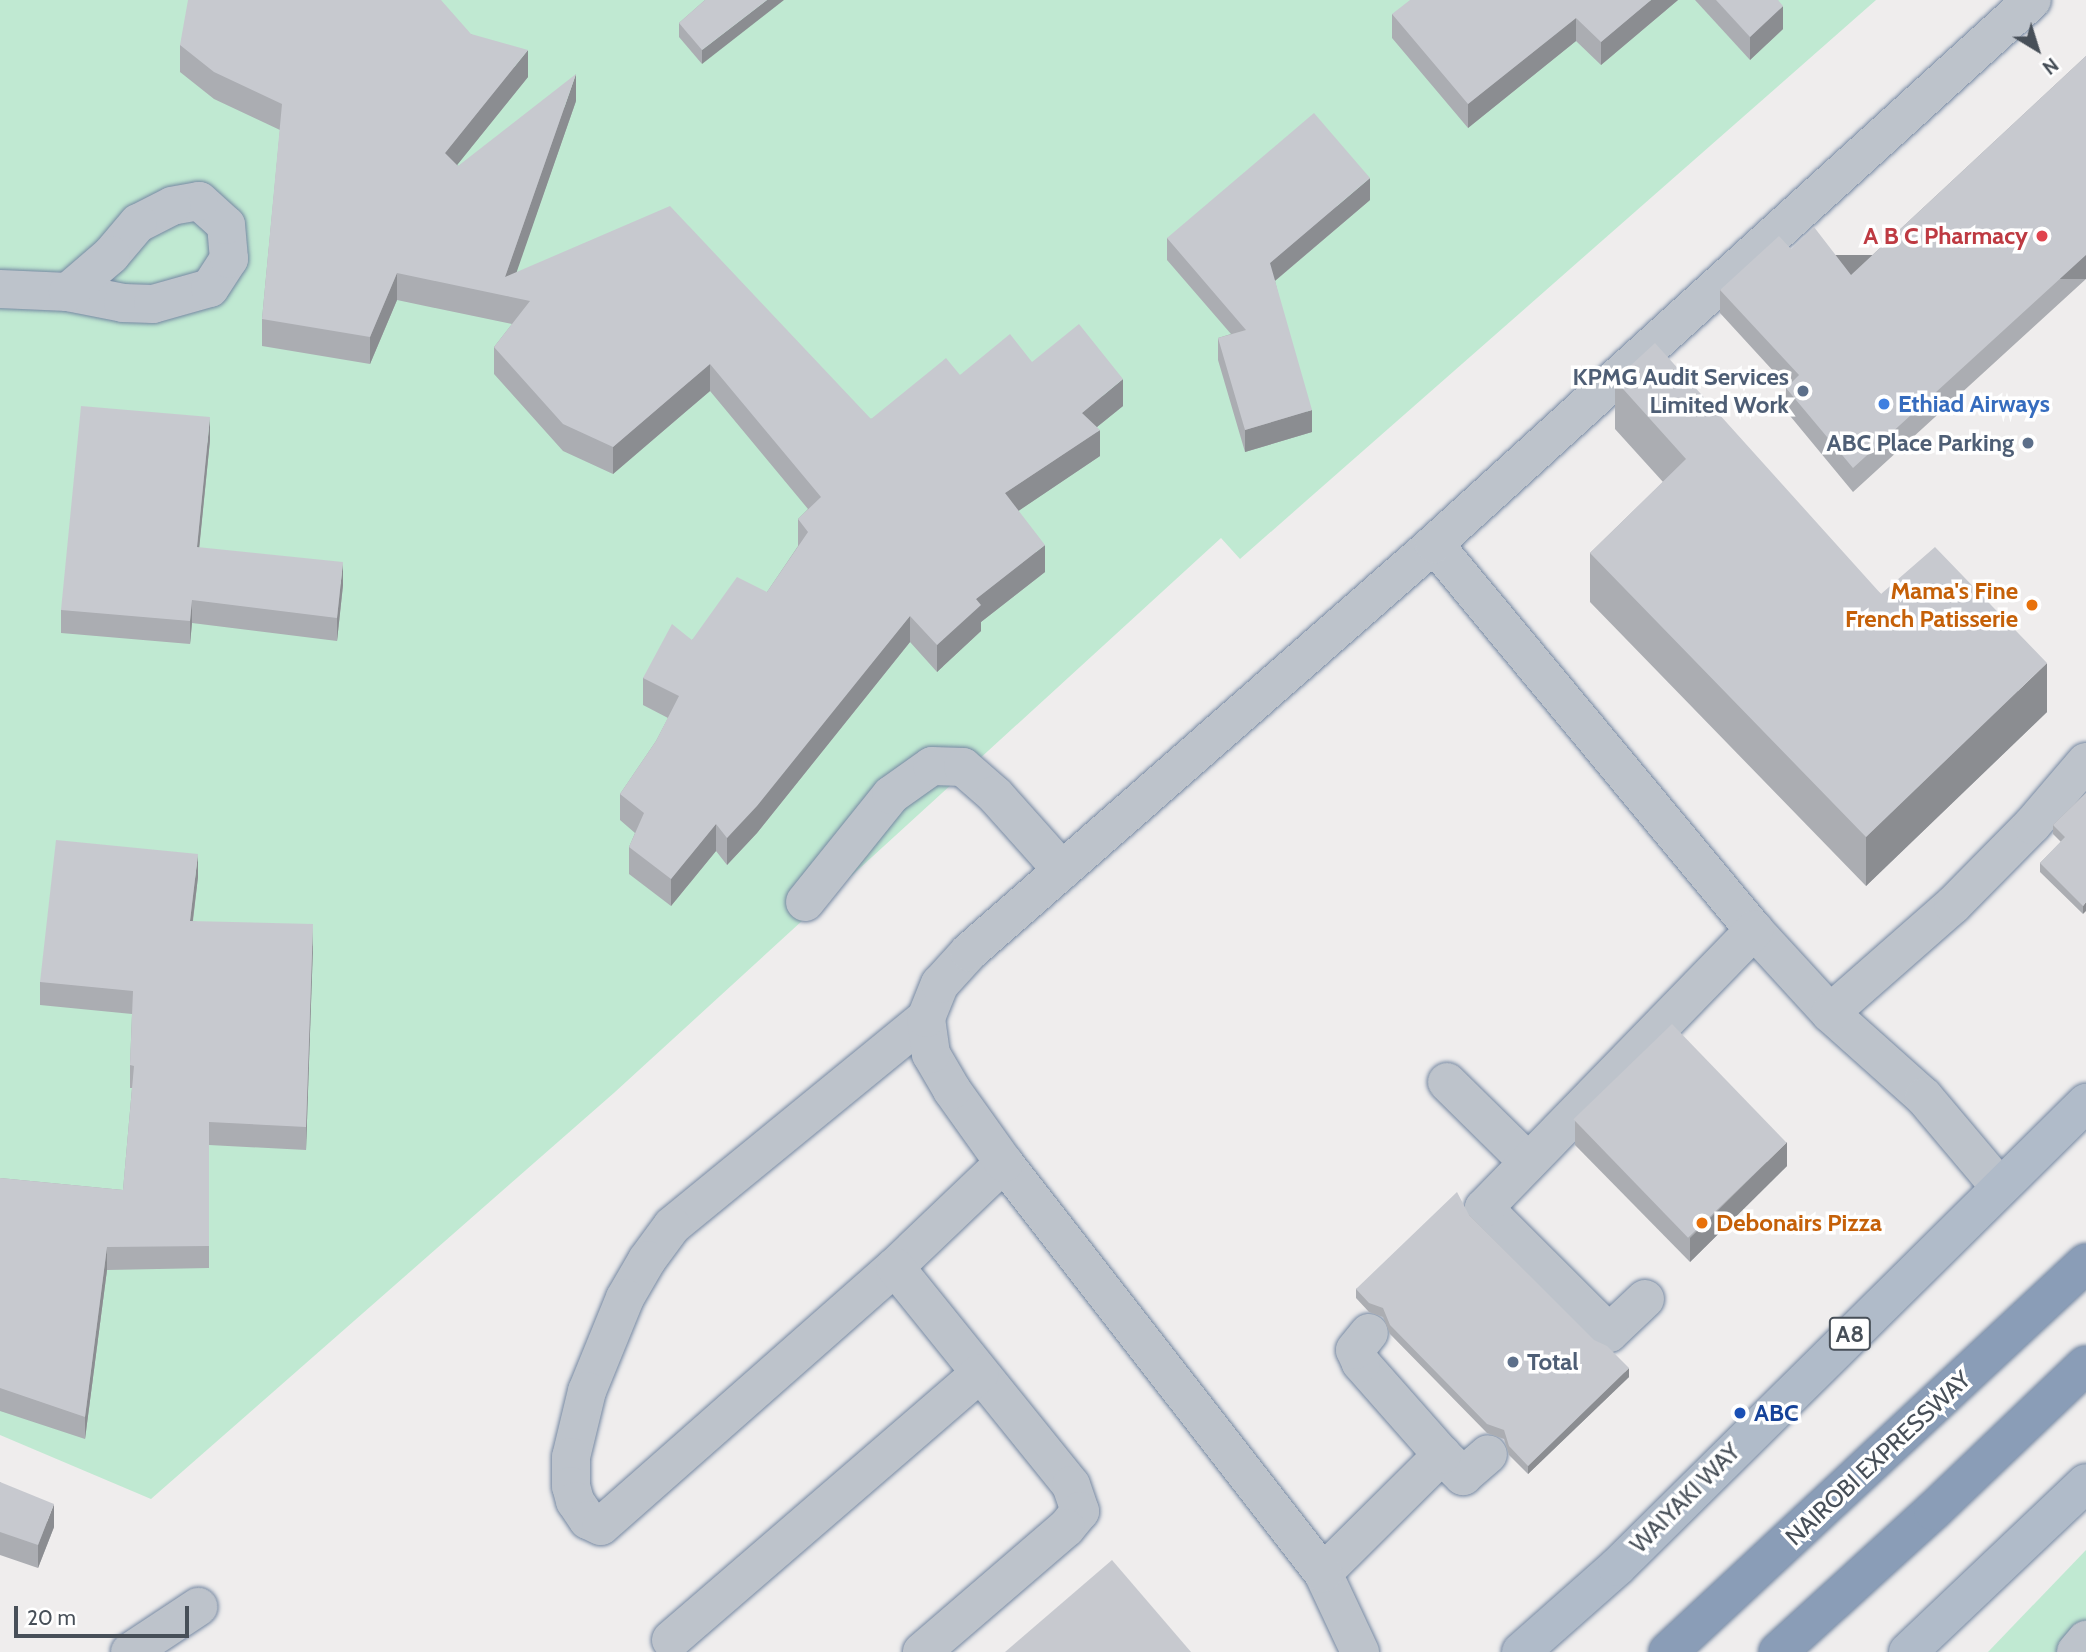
<!DOCTYPE html>
<html>
<head>
<meta charset="utf-8">
<style>
	body { margin:0 }
	#map { position:relative; width:2086px; height:1652px; overflow:hidden; background:#efeded; font-family:Cabin,sans-serif }
	div>[style] { position:absolute }
	[style*='--x'] { left:calc(var(--x)*1px); top:calc(var(--y)*1px); width:calc(var(--w)*1px); rotate:calc(var(--a)*1deg) }
	.green>* { inset:0; background:#c0e9d2 }
	.roads { filter:drop-shadow(0 0 2px #7588a2) drop-shadow(0 0 2px #7588a2) }
	.minor>* { height:38px; margin:-19px; padding:0 19px; transform-origin:19px; border-radius:19px; background:#bdc3cb }
	.major>* { height:38px; margin:-19px; padding:0 19px; transform-origin:19px; border-radius:19px; background:#b0bbc9 }
	.highway>* { height:38px; margin:-19px; padding:0 19px; transform-origin:19px; border-radius:19px; background:#8a9db7 }
	.wall>* { inset:0; background:#abadb2 }
	.shaded-wall>* { inset:0; background:#8b8d91; transform-origin:0 0 }
	.building>* { inset:0; background:#c7c9cf; transform-origin:0 0 }
	.dots>* { width:19px; height:19px; translate:-50% -50%; box-sizing:border-box; border:4px solid #fff; border-radius:50% }
	span { translate:-50% -50%; white-space:nowrap; text-align:center; line-height:1.15; -webkit-text-stroke:7px #fff; paint-order:stroke }
	.shield-label span { padding:2px 5px; background:#fff; border:2px solid; border-radius:5px; -webkit-text-stroke-width:0 }
	.shield-label { font-size:23px; color:#474f58; font-weight:700 }
	.health-label { font-size:24px; color:#be3a42; font-weight:700 }
	.right { translate:-100% -50%; text-align:right }
	.service-label { font-size:24px; color:#4e5e75; font-weight:700 }
	.left { translate:0 -50%; text-align:left }
	.shop-label { font-size:24px; color:#366cbe; font-weight:700 }
	.food-label { font-size:24px; color:#c56008; font-weight:700 }
	.transit-label { font-size:24px; color:#164399; font-weight:700 }
	.street-label { font-size:24px; color:#474f58 }
	.north { position:absolute; left:2002px; top:14px; width:70px; height:70px; -webkit-text-stroke:5px #fff; paint-order:stroke; rotate:142deg; font-size:19px; font-weight:700; line-height:28px; text-align:center; color:#474f58 }
	.north::after { content:''; display:block; margin:auto; width:24px; height:32px; background:#474f58; clip-path:polygon(50% 0,100% 100%,50% 72%,0 100%) }
	.scale { position:absolute; left:14px; top:1606px; width:175px; height:32px; box-sizing:border-box; border:4px solid #474f58; border-top:0; padding-left:9px; font-size:21px; line-height:24px; white-space:nowrap; color:#474f58; -webkit-text-stroke:5px #fff; paint-order:stroke }
</style>
</head>
<body>
<div id="map">
	<div class="green">
		<i style="clip-path:polygon(0 0,1876px 0,1240px 559px,1221px 538px,615px 1092px,151px 1499px,0 1435px)"></i>
		<i style="clip-path:polygon(2086px 1550px,2086px 1652px,1988px 1652px)"></i>
	</div>
	<div class="roads">
		<div class="minor">
			<i style="--x:0;--y:289;--w:68;--a:2.5"></i>
			<i style="--x:68;--y:292;--w:56;--a:11.3"></i>
			<i style="--x:123;--y:303;--w:30;--a:2"></i>
			<i style="--x:153;--y:304;--w:59;--a:-15.7"></i>
			<i style="--x:210;--y:288;--w:35;--a:-57"></i>
			<i style="--x:229;--y:259;--w:34;--a:-95"></i>
			<i style="--x:226;--y:225;--w:36;--a:-138"></i>
			<i style="--x:199;--y:201;--w:27;--a:170"></i>
			<i style="--x:172;--y:206;--w:38;--a:153"></i>
			<i style="--x:138;--y:223;--w:42;--a:130.2"></i>
			<i style="--x:111;--y:255;--w:57;--a:139.3"></i>
			<i style="--x:1434;--y:544;--w:501;--a:50.34"></i>
			<i style="--x:1754;--y:930;--w:113;--a:47.5"></i>
			<i style="--x:1830;--y:1013;--w:126;--a:41.8"></i>
			<i style="--x:1924;--y:1097;--w:116;--a:49.9"></i>
			<i style="--x:805;--y:902;--w:137;--a:-51.2"></i>
			<i style="--x:891;--y:795;--w:50;--a:-35.3"></i>
			<i style="--x:932;--y:766;--w:31;--a:2"></i>
			<i style="--x:963;--y:767;--w:43;--a:41.2"></i>
			<i style="--x:995;--y:795;--w:101;--a:48.2"></i>
			<i style="--x:1830;--y:1013;--w:164;--a:-41.3"></i>
			<i style="--x:1953;--y:905;--w:112;--a:-45.4"></i>
			<i style="--x:2032;--y:825;--w:83;--a:-49.4"></i>
			<i style="--x:926;--y:1018;--w:328;--a:140.7"></i>
			<i style="--x:672;--y:1226;--w:42;--a:126.3"></i>
			<i style="--x:647;--y:1260;--w:44;--a:120.1"></i>
			<i style="--x:625;--y:1298;--w:100;--a:112.2"></i>
			<i style="--x:587;--y:1391;--w:68;--a:103.6"></i>
			<i style="--x:571;--y:1457;--w:29;--a:90"></i>
			<i style="--x:571;--y:1486;--w:16;--a:75"></i>
			<i style="--x:575;--y:1501;--w:23;--a:56"></i>
			<i style="--x:588;--y:1520;--w:14;--a:25"></i>
			<i style="--x:601;--y:1526;--w:392;--a:-41.4"></i>
			<i style="--x:895;--y:1267;--w:151;--a:-43.7"></i>
			<i style="--x:1447;--y:1082;--w:114;--a:44.6"></i>
			<i style="--x:895;--y:1267;--w:280;--a:51.1"></i>
			<i style="--x:1071;--y:1485;--w:28;--a:71"></i>
			<i style="--x:1080;--y:1511;--w:22;--a:129"></i>
			<i style="--x:1066;--y:1528;--w:190;--a:139.3"></i>
			<i style="--x:1645;--y:1299;--w:50;--a:136.6"></i>
			<i style="--x:1609;--y:1333;--w:177;--a:-135"></i>
			<i style="--x:1484;--y:1208;--w:388;--a:-45.8"></i>
			<i style="--x:1442;--y:1455;--w:30;--a:45"></i>
			<i style="--x:1463;--y:1476;--w:33;--a:-41"></i>
			<i style="--x:1323;--y:1573;--w:168;--a:-44.8"></i>
			<i style="--x:1442;--y:1455;--w:123;--a:-131.4"></i>
			<i style="--x:1361;--y:1363;--w:14;--a:-115"></i>
			<i style="--x:1355;--y:1350;--w:22;--a:-51"></i>
			<i style="--x:671;--y:1640;--w:408;--a:-40.8"></i>
			<i style="--x:130;--y:1652;--w:82;--a:-33.5"></i>
			<i style="--x:1360;--y:1652;--w:87;--a:-115.1"></i>
			<i style="--x:1323;--y:1573;--w:519;--a:-127.88"></i>
			<i style="--x:1004;--y:1163;--w:90;--a:-125.5"></i>
			<i style="--x:952;--y:1090;--w:42;--a:-120.3"></i>
			<i style="--x:931;--y:1054;--w:36;--a:-98"></i>
			<i style="--x:926;--y:1018;--w:37;--a:-68"></i>
			<i style="--x:940;--y:984;--w:43;--a:-47.8"></i>
			<i style="--x:969;--y:952;--w:619;--a:-41.26"></i>
			<i style="--x:1434;--y:544;--w:808;--a:-42.29"></i>
			<i style="--x:2076;--y:1652;--w:16;--a:-50"></i>
		</div>
		<div class="major">
			<i style="--x:1521;--y:1652;--w:128;--a:-41.5"></i>
			<i style="--x:1617;--y:1567;--w:660;--a:-44.69"></i>
			<i style="--x:1908;--y:1652;--w:245;--a:-43.5"></i>
		</div>
		<div class="highway">
			<i style="--x:1668;--y:1652;--w:571;--a:-42.94"></i>
			<i style="--x:1778;--y:1652;--w:210;--a:-42.3"></i>
			<i style="--x:1933;--y:1511;--w:211;--a:-43.7"></i>
		</div>
	</div>
	<div class="wall">
		<i style="clip-path:polygon(705px 0,702px 64px,679px 37px,679px 23px)"></i>
		<i style="clip-path:polygon(1678px 0,1601px 65px,1576px 41px,1468px 128px,1392px 38px,1392px 14px)"></i>
		<i style="clip-path:polygon(1695px 0,1778px 0,1783px 29px,1750px 60px)"></i>
		<i style="clip-path:polygon(471px 34px,528px 77px,457px 165px,458px 166px,576px 101px,516px 272px,871px 419px,960px 375px,1032px 362px,1123px 406px,1097px 427px,1100px 456px,1018px 511px,1045px 572px,981px 622px,981px 631px,937px 672px,910px 642px,757px 833px,727px 865px,716px 851px,671px 906px,629px 874px,629px 847px,635px 833px,620px 820px,620px 794px,656px 741px,668px 718px,643px 705px,643px 678px,692px 640px,767px 592px,798px 546px,798px 519px,808px 509px,710px 391px,613px 474px,563px 451px,494px 374px,494px 347px,512px 324px,397px 300px,370px 364px,262px 346px,262px 319px,280px 130px,214px 99px,180px 72px,180px 45px)"></i>
		<i style="clip-path:polygon(2086px 56px,2086px 279px,1853px 492px,1786px 411px,1786px 388px,1787px 386px,1720px 313px,1720px 290px,1791px 249px,1851px 275px)"></i>
		<i style="clip-path:polygon(1370px 200px,1275px 281px,1312px 432px,1245px 452px,1218px 360px,1218px 338px,1231px 334px,1167px 260px,1167px 238px)"></i>
		<i style="clip-path:polygon(1615px 380px,1881px 594px,2047px 712px,1866px 886px,1590px 602px,1590px 553px,1663px 482px,1615px 429px)"></i>
		<i style="clip-path:polygon(210px 440px,199px 548px,343px 585px,337px 641px,192px 623px,190px 644px,61px 633px,61px 610px)"></i>
		<i style="clip-path:polygon(2086px 793px,2083px 914px,2040px 872px,2040px 863px,2061px 842px,2053px 834px,2053px 825px)"></i>
		<i style="clip-path:polygon(198px 877px,193px 921px,313px 946px,306px 1150px,209px 1145px,209px 1268px,107px 1270px,85px 1439px,0 1411px,0 1178px,123px 1190px,132px 1088px,130px 1088px,130px 1065px,132px 1014px,40px 1005px,40px 982px)"></i>
		<i style="clip-path:polygon(1575px 1121px,1787px 1166px,1690px 1262px,1575px 1145px)"></i>
		<i style="clip-path:polygon(1469px 1215px,1629px 1377px,1528px 1474px,1509px 1455px,1504px 1439px,1487px 1433px,1390px 1334px,1383px 1317px,1369px 1312px,1356px 1298px,1356px 1289px)"></i>
		<i style="clip-path:polygon(0 1482px,54px 1527px,38px 1568px,0 1555px)"></i>
	</div>
	<div class="shaded-wall">
		<i style="clip-path:polygon(767px 0,784px 0,702px 64px,702px 50px)"></i>
		<i style="clip-path:polygon(1651px 0,1678px 0,1601px 65px,1601px 42px)"></i>
		<i style="clip-path:polygon(1783px 6px,1783px 29px,1750px 60px,1750px 37px)"></i>
		<i style="clip-path:polygon(1576px 18px,1576px 41px,1468px 128px,1468px 104px)"></i>
		<i style="clip-path:polygon(528px 50px,528px 77px,445px 180px,445px 153px)"></i>
		<i style="clip-path:polygon(576px 74px,576px 101px,508px 297px,505px 277px)"></i>
		<i style="clip-path:polygon(1370px 178px,1370px 200px,1270px 285px,1270px 263px)"></i>
		<i style="left:2086px;top:255px;width:24px;height:316px;rotate:90deg"></i>
		<i style="clip-path:polygon(397px 273px,397px 300px,370px 364px,370px 337px)"></i>
		<i style="clip-path:polygon(710px 364px,710px 391px,613px 474px,613px 447px)"></i>
		<i style="clip-path:polygon(1123px 379px,1123px 406px,1082px 439px,1082px 413px)"></i>
		<i style="clip-path:polygon(1312px 410px,1312px 432px,1245px 452px,1245px 430px)"></i>
		<i style="clip-path:polygon(210px 417px,210px 440px,197px 570px,197px 547px)"></i>
		<i style="clip-path:polygon(1100px 430px,1100px 456px,1005px 520px,1005px 493px)"></i>
		<i style="clip-path:polygon(1045px 545px,1045px 572px,981px 622px,981px 631px,937px 672px,937px 645px,976px 599px)"></i>
		<i style="clip-path:polygon(343px 562px,343px 585px,337px 641px,337px 618px)"></i>
		<i style="clip-path:polygon(192px 600px,192px 623px,190px 644px,190px 621px)"></i>
		<i style="clip-path:polygon(910px 616px,910px 642px,757px 833px,727px 865px,727px 838px)"></i>
		<i style="clip-path:polygon(2047px 663px,2047px 712px,1866px 886px,1866px 837px)"></i>
		<i style="clip-path:polygon(716px 824px,716px 851px,671px 906px,671px 879px)"></i>
		<i style="clip-path:polygon(198px 854px,198px 877px,190px 943px,190px 921px)"></i>
		<i style="clip-path:polygon(2086px 902px,2086px 911px,2083px 914px,2083px 906px)"></i>
		<i style="clip-path:polygon(313px 924px,313px 946px,306px 1150px,306px 1127px)"></i>
		<i style="clip-path:polygon(1787px 1142px,1787px 1166px,1690px 1262px,1690px 1238px)"></i>
		<i style="clip-path:polygon(107px 1247px,107px 1270px,85px 1439px,85px 1417px)"></i>
		<i style="clip-path:polygon(1629px 1368px,1629px 1377px,1528px 1474px,1528px 1466px)"></i>
		<i style="clip-path:polygon(54px 1504px,54px 1527px,38px 1568px,38px 1545px)"></i>
	</div>
	<div class="building">
		<i style="clip-path:polygon(188px 0,441px 0,471px 34px,528px 50px,445px 153px,458px 166px,576px 74px,505px 277px,670px 206px,871px 419px,946px 358px,960px 375px,1010px 334px,1032px 362px,1079px 324px,1123px 379px,1082px 413px,1100px 430px,1005px 493px,1045px 545px,976px 599px,981px 605px,937px 645px,910px 616px,757px 806px,727px 838px,716px 824px,671px 879px,629px 847px,644px 813px,620px 794px,656px 741px,679px 696px,643px 678px,672px 624px,692px 640px,737px 577px,767px 592px,808px 532px,798px 519px,821px 497px,710px 364px,613px 447px,563px 424px,494px 347px,530px 301px,397px 273px,370px 337px,262px 319px,282px 104px,214px 72px,180px 45px)"></i>
		<i style="clip-path:polygon(705px 0,767px 0,702px 50px,679px 23px)"></i>
		<i style="clip-path:polygon(1410px 0,1651px 0,1601px 42px,1576px 18px,1468px 104px,1392px 14px)"></i>
		<i style="clip-path:polygon(1716px 0,1778px 0,1783px 6px,1750px 37px)"></i>
		<i style="clip-path:polygon(2086px 56px,2086px 255px,1853px 468px,1786px 388px,1799px 375px,1720px 290px,1779px 236px,1791px 249px,1814px 227px,1851px 275px)"></i>
		<i style="clip-path:polygon(1314px 113px,1370px 178px,1270px 263px,1312px 410px,1245px 430px,1218px 338px,1246px 330px,1167px 238px)"></i>
		<i style="clip-path:polygon(1655px 343px,1881px 594px,1935px 547px,2047px 663px,1866px 837px,1590px 553px,1686px 459px,1615px 380px)"></i>
		<i style="clip-path:polygon(81px 406px,210px 417px,197px 547px,343px 562px,337px 618px,192px 600px,190px 621px,61px 610px)"></i>
		<i style="clip-path:polygon(2086px 793px,2086px 902px,2083px 906px,2040px 863px,2065px 837px,2053px 825px)"></i>
		<i style="clip-path:polygon(56px 840px,198px 854px,190px 921px,313px 924px,306px 1127px,209px 1122px,209px 1246px,107px 1247px,85px 1417px,0 1388px,0 1178px,123px 1190px,134px 1066px,130px 1065px,133px 991px,40px 982px)"></i>
		<i style="left:1672px;top:1024px;width:165px;height:137px;rotate:46deg"></i>
		<i style="clip-path:polygon(1457px 1192px,1469px 1215px,1594px 1340px,1607px 1346px,1629px 1368px,1528px 1466px,1509px 1446px,1504px 1430px,1487px 1424px,1390px 1325px,1383px 1308px,1369px 1303px,1356px 1289px)"></i>
		<i style="clip-path:polygon(0 1482px,54px 1504px,38px 1545px,0 1532px)"></i>
		<i style="clip-path:polygon(1112px 1560px,1191px 1652px,1005px 1652px)"></i>
	</div>
	<div class="dots">
		<i style="left:2042px;top:236px;background:#e0444e"></i>
		<i style="left:1803px;top:391px;background:#5c6f8a"></i>
		<i style="left:1884px;top:404px;background:#3f7fe0"></i>
		<i style="left:2028px;top:443px;background:#5c6f8a"></i>
		<i style="left:2032px;top:605px;background:#e8710a"></i>
		<i style="left:1702px;top:1223px;background:#e8710a"></i>
		<i style="left:1513px;top:1362px;background:#5c6f8a"></i>
		<i style="left:1740px;top:1413px;background:#1a4fb4"></i>
	</div>
	<div class="shield-label">
		<span style="left:1850px;top:1334px">A8</span>
	</div>
	<div class="health-label">
		<span class="right" style="left:2028px;top:236px">A B C Pharmacy</span>
	</div>
	<div class="service-label">
		<span class="right" style="left:1789px;top:391px">KPMG Audit Services<br>Limited Work</span>
		<span class="right" style="left:2014px;top:443px">ABC Place Parking</span>
		<span class="left" style="left:1527px;top:1362px">Total</span>
	</div>
	<div class="shop-label">
		<span class="left" style="left:1898px;top:404px">Ethiad Airways</span>
	</div>
	<div class="food-label">
		<span class="right" style="left:2018px;top:605px">Mama's Fine<br>French Patisserie</span>
		<span class="left" style="left:1716px;top:1223px">Debonairs Pizza</span>
	</div>
	<div class="transit-label">
		<span class="left" style="left:1754px;top:1413px">ABC</span>
	</div>
	<div class="street-label">
		<span style="left:1878px;top:1458px;rotate:-43deg">NAIROBI EXPRESSWAY</span>
		<span style="left:1685px;top:1498px;rotate:-45deg">WAIYAKI WAY</span>
	</div>
	<div class="north">N</div>
	<div class="scale">20 m</div>
</div>
</body>
</html>
